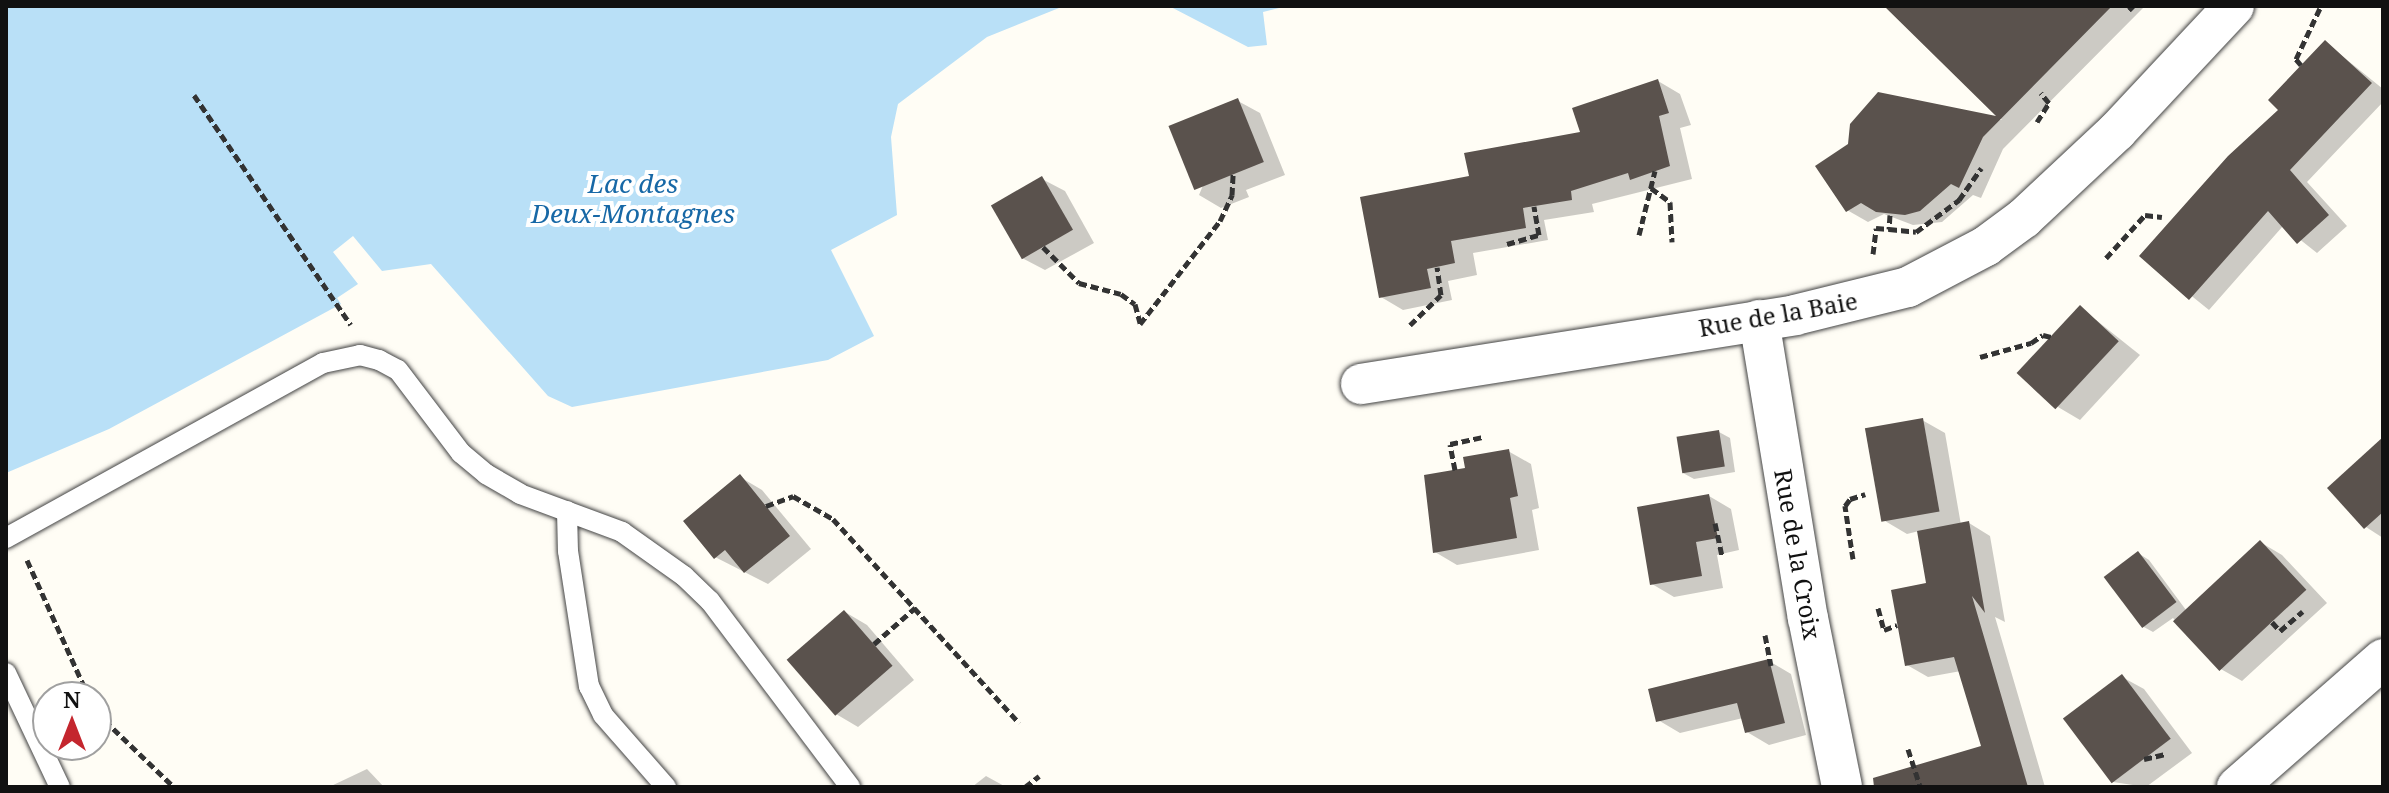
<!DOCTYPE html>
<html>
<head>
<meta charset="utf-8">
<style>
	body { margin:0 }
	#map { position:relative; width:2389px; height:793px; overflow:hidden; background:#fffdf5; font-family:"Noto Serif",serif }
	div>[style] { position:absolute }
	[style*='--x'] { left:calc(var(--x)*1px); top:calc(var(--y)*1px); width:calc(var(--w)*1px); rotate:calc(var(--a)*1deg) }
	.water>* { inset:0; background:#b9e0f7 }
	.shadow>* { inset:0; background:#0003 }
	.building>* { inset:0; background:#5a524d; transform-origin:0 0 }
	.path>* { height:5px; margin-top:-2.5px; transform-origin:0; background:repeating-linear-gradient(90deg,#333 0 8px,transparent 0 12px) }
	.roads { filter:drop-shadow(0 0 2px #444) drop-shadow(0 0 2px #444) }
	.lane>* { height:20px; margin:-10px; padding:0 10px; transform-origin:10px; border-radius:10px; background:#fff }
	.street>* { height:40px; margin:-20px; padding:0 20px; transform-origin:20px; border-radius:20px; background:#fff }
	span { translate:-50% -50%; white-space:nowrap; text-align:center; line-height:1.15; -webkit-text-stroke:8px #fff; paint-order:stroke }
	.street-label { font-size:24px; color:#111 }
	.water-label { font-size:26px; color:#1768a6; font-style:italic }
	.frame { position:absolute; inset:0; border:8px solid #111; pointer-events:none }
	.north { position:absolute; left:32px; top:681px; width:80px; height:80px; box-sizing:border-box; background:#fff; border:2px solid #a0a0a0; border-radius:50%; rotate:0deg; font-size:22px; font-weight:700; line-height:32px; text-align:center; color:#111 }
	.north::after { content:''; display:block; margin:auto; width:28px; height:36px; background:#c4262e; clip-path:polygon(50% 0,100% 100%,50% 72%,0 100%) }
</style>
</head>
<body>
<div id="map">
	<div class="water">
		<i style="clip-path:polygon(6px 6px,1064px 6px,987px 37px,898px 104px,891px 137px,897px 215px,831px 250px,874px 336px,828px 360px,572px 407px,548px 396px,431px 264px,382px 271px,353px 236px,333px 252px,358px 284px,337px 298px,341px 304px,109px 429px,6px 473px)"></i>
		<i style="clip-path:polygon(1169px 6px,1287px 6px,1263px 12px,1267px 45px,1248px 47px)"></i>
	</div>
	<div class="shadow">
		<i style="clip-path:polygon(1922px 6px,2145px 6px,2003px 149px,1981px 198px,1973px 195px,1942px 222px,1913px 225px,1884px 214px,1868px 222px,1847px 210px,1850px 146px,1879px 94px,2002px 120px,1904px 23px)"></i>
		<i style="clip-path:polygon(2325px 42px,2383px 89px,2383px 102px,2307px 182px,2347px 226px,2317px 253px,2283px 226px,2209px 310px,2142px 256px,2281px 110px)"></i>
		<i style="clip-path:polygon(1658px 81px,1680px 94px,1691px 125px,1680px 128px,1692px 179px,1592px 204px,1594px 212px,1544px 220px,1548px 240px,1473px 253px,1477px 275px,1448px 281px,1452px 300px,1403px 310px,1381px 297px,1471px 178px,1583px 134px)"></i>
		<i style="clip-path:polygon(1238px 101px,1260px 113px,1285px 175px,1246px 190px,1249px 197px,1221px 208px,1199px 195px)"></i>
		<i style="clip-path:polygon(1042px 179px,1065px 191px,1094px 243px,1045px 270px,1022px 258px)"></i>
		<i style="clip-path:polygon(2081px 308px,2140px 355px,2080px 420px,2058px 407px)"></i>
		<i style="clip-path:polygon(1922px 420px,1945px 433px,1961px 525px,1969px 523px,1990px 536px,2005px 622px,1995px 617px,2045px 787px,1933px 787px,1984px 747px,1961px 671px,1928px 677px,1907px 665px,1928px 585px,1919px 531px,1907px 534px,1885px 521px)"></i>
		<i style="clip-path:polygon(1719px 432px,1730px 438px,1735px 472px,1694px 479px,1683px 473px)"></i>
		<i style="clip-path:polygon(2383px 440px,2383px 538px,2366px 527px)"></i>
		<i style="clip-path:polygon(1508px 451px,1531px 464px,1539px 508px,1532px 510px,1539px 550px,1457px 565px,1435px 552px,1467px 469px)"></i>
		<i style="clip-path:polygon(740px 477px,762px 490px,811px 549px,768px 584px,715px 557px)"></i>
		<i style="clip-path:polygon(1709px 496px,1731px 509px,1739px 550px,1717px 555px,1723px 588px,1674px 597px,1652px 584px)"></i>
		<i style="clip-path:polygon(2260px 542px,2282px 555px,2327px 603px,2242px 681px,2219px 668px,2173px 618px,2153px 632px,2142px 626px,2106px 577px,2138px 553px,2149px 560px,2186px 610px)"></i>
		<i style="clip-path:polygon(845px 612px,867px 625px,914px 680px,858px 727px,836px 714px)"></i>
		<i style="clip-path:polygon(1769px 661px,1791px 674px,1806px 735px,1769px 745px,1747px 732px,1743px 718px,1680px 733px,1658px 720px)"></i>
		<i style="clip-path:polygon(2122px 677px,2144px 689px,2192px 753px,2146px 787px,2113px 782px)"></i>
		<i style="clip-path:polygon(367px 769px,384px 787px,329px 787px)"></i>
		<i style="clip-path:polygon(986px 776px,1006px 787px,972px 787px)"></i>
	</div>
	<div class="building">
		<i style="clip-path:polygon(1884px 6px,2112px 6px,1983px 137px,1959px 188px,1951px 184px,1920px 211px,1905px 215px,1876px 212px,1861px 203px,1846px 212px,1815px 166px,1848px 144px,1850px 124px,1878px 92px,1996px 116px)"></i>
		<i style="clip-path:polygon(2325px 40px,2372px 83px,2290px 170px,2329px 215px,2297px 244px,2268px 211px,2189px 300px,2139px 256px,2228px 156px,2278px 110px,2268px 100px)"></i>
		<i style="clip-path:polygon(1658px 79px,1669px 113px,1659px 116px,1670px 166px,1630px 180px,1628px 173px,1571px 191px,1572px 200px,1523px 208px,1526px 228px,1451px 241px,1455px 263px,1427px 269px,1431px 288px,1379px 298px,1360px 197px,1469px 176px,1464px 153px,1580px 132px,1572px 108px)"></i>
		<i style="left:1238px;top:98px;width:69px;height:75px;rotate:68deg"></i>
		<i style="left:1042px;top:176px;width:62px;height:59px;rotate:60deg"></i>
		<i style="left:2080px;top:305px;width:53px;height:93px;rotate:43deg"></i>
		<i style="left:1923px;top:418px;width:95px;height:59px;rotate:80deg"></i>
		<i style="left:1719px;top:430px;width:37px;height:43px;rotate:81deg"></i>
		<i style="clip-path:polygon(2383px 437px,2383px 512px,2364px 529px,2327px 488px)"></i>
		<i style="clip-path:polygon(1509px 449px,1518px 496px,1510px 498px,1517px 538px,1433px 553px,1424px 475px,1465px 468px,1463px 457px)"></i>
		<i style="clip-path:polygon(740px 474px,790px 536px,744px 573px,725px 550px,714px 559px,683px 521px)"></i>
		<i style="clip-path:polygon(1709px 494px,1718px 538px,1696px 542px,1702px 576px,1650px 585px,1637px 507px)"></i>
		<i style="clip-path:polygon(1969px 521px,1985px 613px,1972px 596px,2028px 787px,1874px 787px,1873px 778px,1981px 746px,1954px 657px,1905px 666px,1891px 590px,1926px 583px,1917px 531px)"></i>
		<i style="left:2260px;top:540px;width:68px;height:119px;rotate:47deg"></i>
		<i style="left:2138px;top:551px;width:64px;height:43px;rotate:53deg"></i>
		<i style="left:844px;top:610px;width:74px;height:76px;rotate:49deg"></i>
		<i style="clip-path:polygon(1769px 659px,1785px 723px,1745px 733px,1737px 703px,1656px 722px,1648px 689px)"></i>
		<i style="left:2122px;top:674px;width:81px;height:74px;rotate:53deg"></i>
	</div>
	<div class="path">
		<i style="--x:2129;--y:10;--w:6;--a:-45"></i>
		<i style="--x:2301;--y:65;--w:8;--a:-130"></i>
		<i style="--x:2296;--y:59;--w:56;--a:-64.8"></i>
		<i style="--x:194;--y:95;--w:278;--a:55.7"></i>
		<i style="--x:2037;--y:122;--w:22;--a:-58"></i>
		<i style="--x:2049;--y:103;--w:13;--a:-129"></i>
		<i style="--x:1651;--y:188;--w:24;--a:36"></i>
		<i style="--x:1670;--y:202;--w:40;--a:87.1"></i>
		<i style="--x:1890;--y:215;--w:14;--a:94"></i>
		<i style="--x:1889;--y:229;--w:27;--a:6"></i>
		<i style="--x:1916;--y:232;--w:54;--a:-36.7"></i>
		<i style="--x:1959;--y:200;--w:39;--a:-55"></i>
		<i style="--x:1639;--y:235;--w:66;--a:-76"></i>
		<i style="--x:1507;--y:244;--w:33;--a:-16"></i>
		<i style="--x:1539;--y:235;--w:29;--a:-100"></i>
		<i style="--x:1043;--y:247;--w:51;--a:45"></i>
		<i style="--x:1079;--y:283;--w:43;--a:14.7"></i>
		<i style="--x:1121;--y:294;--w:17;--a:36"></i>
		<i style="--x:1135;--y:304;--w:20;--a:75"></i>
		<i style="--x:1873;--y:254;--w:26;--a:-83"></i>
		<i style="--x:1876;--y:228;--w:13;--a:4"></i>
		<i style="--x:2106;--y:258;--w:58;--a:-47.8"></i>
		<i style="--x:2145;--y:215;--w:17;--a:7"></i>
		<i style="--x:1140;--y:324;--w:130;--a:-52.2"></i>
		<i style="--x:1220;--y:221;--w:29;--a:-65"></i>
		<i style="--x:1232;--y:195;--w:21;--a:-87"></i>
		<i style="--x:1410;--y:325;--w:43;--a:-44.1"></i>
		<i style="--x:1441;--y:295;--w:28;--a:-98"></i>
		<i style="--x:1980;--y:357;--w:53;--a:-15.4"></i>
		<i style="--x:2031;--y:343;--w:14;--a:-34"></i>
		<i style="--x:2043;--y:335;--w:8;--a:14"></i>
		<i style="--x:1455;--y:470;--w:26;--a:-101"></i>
		<i style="--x:1450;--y:444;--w:33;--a:-12"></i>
		<i style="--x:766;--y:506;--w:29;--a:-20"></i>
		<i style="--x:793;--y:496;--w:46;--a:29.9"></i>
		<i style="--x:833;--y:519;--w:276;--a:47.6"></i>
		<i style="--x:1715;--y:523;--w:33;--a:78"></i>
		<i style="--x:1853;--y:559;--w:54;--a:-98.6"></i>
		<i style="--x:1845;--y:506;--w:9;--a:-54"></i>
		<i style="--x:1850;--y:499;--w:16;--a:-18"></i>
		<i style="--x:27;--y:560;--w:150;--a:65.7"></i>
		<i style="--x:1878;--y:608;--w:23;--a:75"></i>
		<i style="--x:1884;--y:630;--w:14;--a:-21"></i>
		<i style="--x:2272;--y:622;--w:12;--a:48"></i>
		<i style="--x:2280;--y:631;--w:30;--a:-41"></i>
		<i style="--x:1765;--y:635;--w:31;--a:79"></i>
		<i style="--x:874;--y:644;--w:55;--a:-41.3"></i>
		<i style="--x:96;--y:712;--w:108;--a:43.9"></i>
		<i style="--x:1908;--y:749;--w:40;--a:72"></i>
		<i style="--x:2144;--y:759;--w:22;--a:-13"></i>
		<i style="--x:1025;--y:787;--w:18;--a:-38"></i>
	</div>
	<div class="roads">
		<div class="lane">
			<i style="--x:567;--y:511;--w:40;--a:88.6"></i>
			<i style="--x:568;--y:551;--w:137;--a:81.2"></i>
			<i style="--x:589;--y:686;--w:32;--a:64"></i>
			<i style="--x:603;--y:715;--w:96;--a:48.8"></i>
			<i style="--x:6;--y:538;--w:362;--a:-28.9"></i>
			<i style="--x:323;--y:363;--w:38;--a:-12"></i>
			<i style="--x:360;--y:355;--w:20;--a:15"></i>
			<i style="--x:379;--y:360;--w:21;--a:28"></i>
			<i style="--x:398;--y:370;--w:104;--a:52.8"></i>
			<i style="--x:461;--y:453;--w:33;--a:40"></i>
			<i style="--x:486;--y:474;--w:39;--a:30"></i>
			<i style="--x:520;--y:494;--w:109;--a:20.4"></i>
			<i style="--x:622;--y:532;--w:76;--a:35.4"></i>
			<i style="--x:684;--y:576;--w:36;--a:44"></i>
			<i style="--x:710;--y:601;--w:233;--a:53"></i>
			<i style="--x:6;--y:673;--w:126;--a:64.7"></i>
		</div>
		<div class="street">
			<i style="--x:1759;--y:320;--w:302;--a:80.7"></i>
			<i style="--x:1808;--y:618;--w:172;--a:78.6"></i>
			<i style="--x:1361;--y:384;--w:439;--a:-9"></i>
			<i style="--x:1795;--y:315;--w:116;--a:-13.9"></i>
			<i style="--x:1908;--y:287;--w:88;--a:-27.7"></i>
			<i style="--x:1986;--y:246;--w:47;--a:-36.4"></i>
			<i style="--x:2024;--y:218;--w:127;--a:-43.1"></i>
			<i style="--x:2117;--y:131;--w:171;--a:-46.9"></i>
			<i style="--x:2237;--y:787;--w:194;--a:-41.2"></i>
		</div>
	</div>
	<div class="street-label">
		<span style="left:1778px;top:314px;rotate:-10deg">Rue de la Baie</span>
		<span style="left:1798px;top:554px;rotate:80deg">Rue de la Croix</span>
	</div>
	<div class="water-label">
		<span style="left:633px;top:199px">Lac des<br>Deux-Montagnes</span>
	</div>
	<div class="frame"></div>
	<div class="north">N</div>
</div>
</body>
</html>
